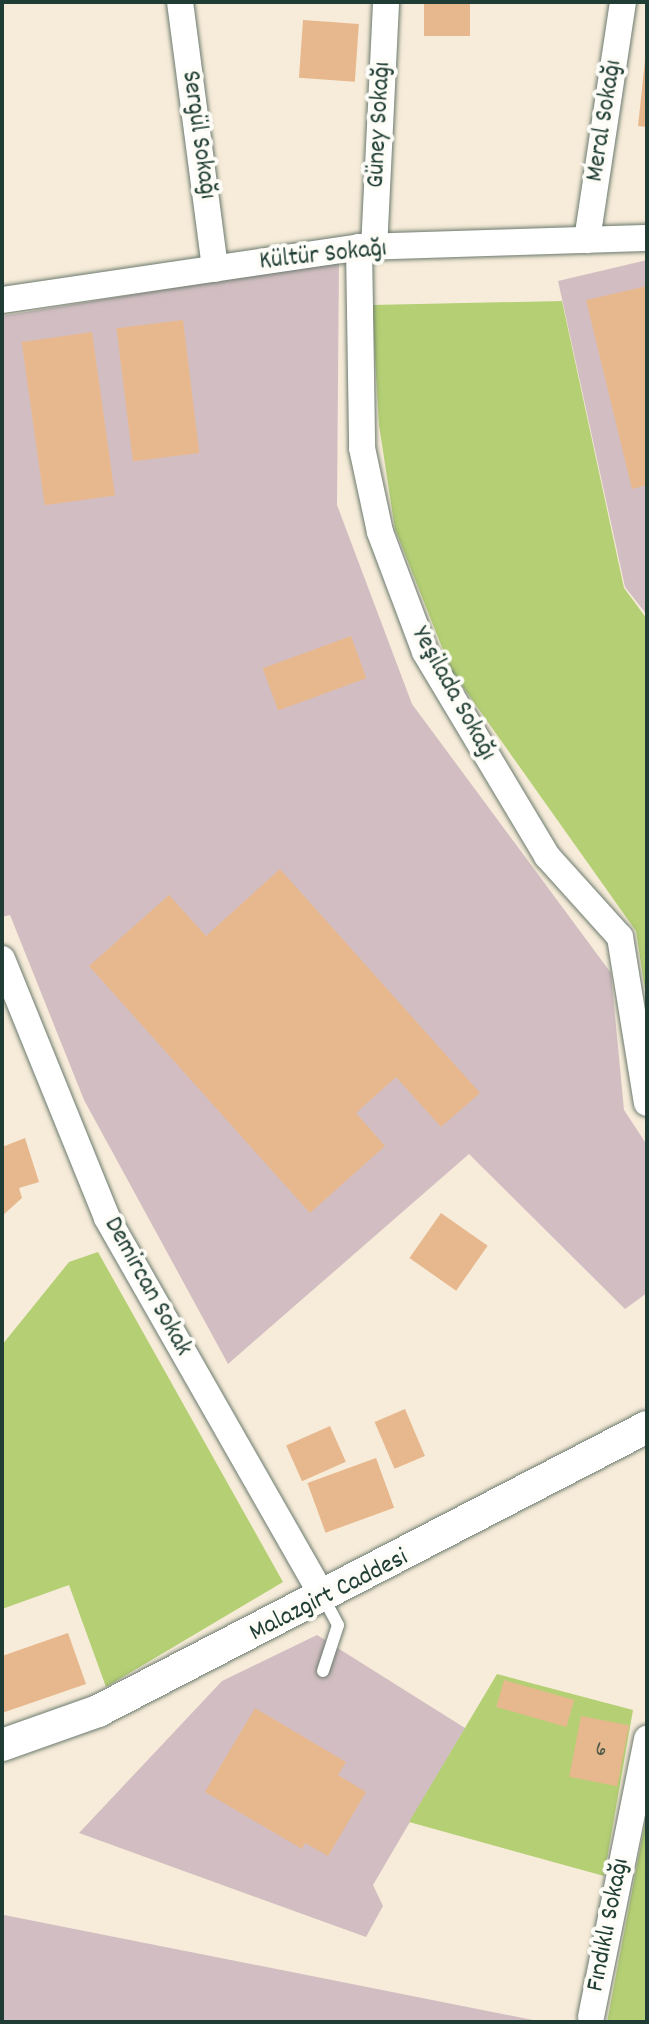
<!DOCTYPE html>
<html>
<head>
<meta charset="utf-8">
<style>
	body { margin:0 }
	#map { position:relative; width:649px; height:2024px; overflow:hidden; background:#f7ecd9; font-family:Dekko,sans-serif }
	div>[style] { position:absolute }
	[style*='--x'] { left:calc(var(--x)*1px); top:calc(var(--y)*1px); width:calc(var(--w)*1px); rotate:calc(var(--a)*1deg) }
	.industrial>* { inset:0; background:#d2bec2 }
	.green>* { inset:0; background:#b4cf74 }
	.building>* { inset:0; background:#e7b88e; transform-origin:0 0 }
	.roads { filter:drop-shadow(0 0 2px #6b7a6e) drop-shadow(0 0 2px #6b7a6e) }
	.service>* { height:12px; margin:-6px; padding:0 6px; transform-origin:6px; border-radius:6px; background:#fff }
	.minor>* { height:26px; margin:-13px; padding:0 13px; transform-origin:13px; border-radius:13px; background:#fff }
	.tertiary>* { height:32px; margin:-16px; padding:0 16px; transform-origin:16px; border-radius:16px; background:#fff }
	span { translate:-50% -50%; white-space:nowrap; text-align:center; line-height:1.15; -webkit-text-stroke:8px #fdfcf7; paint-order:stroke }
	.number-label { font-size:22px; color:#515c4a }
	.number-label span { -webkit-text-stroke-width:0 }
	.street-label { font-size:26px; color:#1f3d34 }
	.frame { position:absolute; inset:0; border:4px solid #1f3d34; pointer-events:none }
</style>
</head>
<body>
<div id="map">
	<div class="industrial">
		<i style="clip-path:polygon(647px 260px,647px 615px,625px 587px,558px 281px)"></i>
		<i style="clip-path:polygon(339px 261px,337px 505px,412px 704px,611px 973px,624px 1110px,647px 1145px,647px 1293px,625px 1309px,469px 1154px,228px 1364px,84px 1100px,10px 915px,2px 917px,2px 316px)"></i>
		<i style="clip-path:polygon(317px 1635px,465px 1728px,373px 1885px,383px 1906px,366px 1937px,79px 1833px,222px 1681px)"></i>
		<i style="clip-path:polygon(4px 1915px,342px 1982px,543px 2022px,2px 2022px)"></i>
	</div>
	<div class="green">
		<i style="clip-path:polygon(562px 301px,624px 588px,647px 619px,647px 1003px,636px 931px,451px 670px,395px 529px,379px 425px,372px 305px)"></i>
		<i style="clip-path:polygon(98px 1252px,283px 1582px,106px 1687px,69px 1585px,2px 1609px,2px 1345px,69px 1262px)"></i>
		<i style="clip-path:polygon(497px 1674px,633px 1710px,604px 1876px,409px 1822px)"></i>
		<i style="clip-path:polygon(647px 1813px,647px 2022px,607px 2022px)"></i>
	</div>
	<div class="building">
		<i style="left:424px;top:2px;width:46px;height:34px"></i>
		<i style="left:303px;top:20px;width:56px;height:58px;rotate:4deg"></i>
		<i style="clip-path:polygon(645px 60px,647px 60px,647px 127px,638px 126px)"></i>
		<i style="clip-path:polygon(647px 286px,647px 485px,632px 489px,586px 300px)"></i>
		<i style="left:183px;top:320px;width:134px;height:67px;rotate:83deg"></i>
		<i style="left:92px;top:332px;width:165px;height:71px;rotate:82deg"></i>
		<i style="left:351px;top:636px;width:45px;height:94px;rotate:70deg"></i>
		<i style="clip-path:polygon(280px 869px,480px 1093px,441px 1127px,396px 1077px,356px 1113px,385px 1146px,310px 1213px,89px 966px,169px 895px,206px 936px)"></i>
		<i style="clip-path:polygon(25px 1138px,39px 1182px,19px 1188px,22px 1198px,2px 1216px,2px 1147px)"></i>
		<i style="left:441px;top:1213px;width:57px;height:55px;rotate:35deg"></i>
		<i style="left:405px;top:1409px;width:51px;height:33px;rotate:67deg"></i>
		<i style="left:330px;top:1426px;width:39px;height:48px;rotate:66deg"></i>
		<i style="left:376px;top:1458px;width:53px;height:73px;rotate:70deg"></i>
		<i style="clip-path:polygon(68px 1633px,86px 1684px,2px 1713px,2px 1656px)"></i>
		<i style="left:504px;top:1680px;width:73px;height:28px;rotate:16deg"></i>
		<i style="clip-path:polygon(255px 1708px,346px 1762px,338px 1775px,366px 1792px,328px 1856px,305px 1843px,302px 1849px,205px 1792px)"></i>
		<i style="left:581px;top:1716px;width:49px;height:62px;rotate:11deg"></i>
	</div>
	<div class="roads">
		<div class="service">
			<i style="--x:323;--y:1671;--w:48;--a:-71.9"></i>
			<i style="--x:338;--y:1625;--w:30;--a:-118"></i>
		</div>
		<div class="minor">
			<i style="--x:180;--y:2;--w:269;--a:82.5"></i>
			<i style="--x:587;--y:240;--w:241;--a:-81.4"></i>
			<i style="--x:359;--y:247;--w:201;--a:89.1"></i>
			<i style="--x:362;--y:448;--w:86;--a:77.9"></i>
			<i style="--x:380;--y:532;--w:128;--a:69.4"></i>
			<i style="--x:425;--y:652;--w:238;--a:59.1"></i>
			<i style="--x:547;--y:856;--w:109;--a:48"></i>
			<i style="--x:620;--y:937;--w:168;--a:80.8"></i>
			<i style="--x:374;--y:249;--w:247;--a:-87.2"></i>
			<i style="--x:2;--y:300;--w:361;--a:-8.4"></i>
			<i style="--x:359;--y:247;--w:288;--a:-1.8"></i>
			<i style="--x:2;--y:959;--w:279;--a:67.9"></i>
			<i style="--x:107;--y:1218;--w:438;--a:60.3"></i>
			<i style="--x:591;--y:2017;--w:284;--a:-78.6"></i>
		</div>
		<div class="tertiary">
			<i style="--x:2;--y:1745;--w:102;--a:-19.5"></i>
			<i style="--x:98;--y:1711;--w:618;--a:-27.35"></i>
		</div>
	</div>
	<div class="number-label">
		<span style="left:601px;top:1751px">6</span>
	</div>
	<div class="street-label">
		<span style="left:605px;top:121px;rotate:-81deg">Meral Sokağı</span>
		<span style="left:380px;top:125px;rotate:-87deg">Güney Sokağı</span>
		<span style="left:198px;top:135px;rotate:82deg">Sergül Sokağı</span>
		<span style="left:323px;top:256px;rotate:-6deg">Kültür Sokağı</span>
		<span style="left:453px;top:694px;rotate:61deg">Yeşilada Sokağı</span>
		<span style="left:147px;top:1287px;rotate:61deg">Demircan Sokak</span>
		<span style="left:329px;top:1596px;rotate:-27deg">Malazgirt Caddesi</span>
		<span style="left:609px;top:1925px;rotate:-79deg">Fındıklı Sokağı</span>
	</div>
	<div class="frame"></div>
</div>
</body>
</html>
